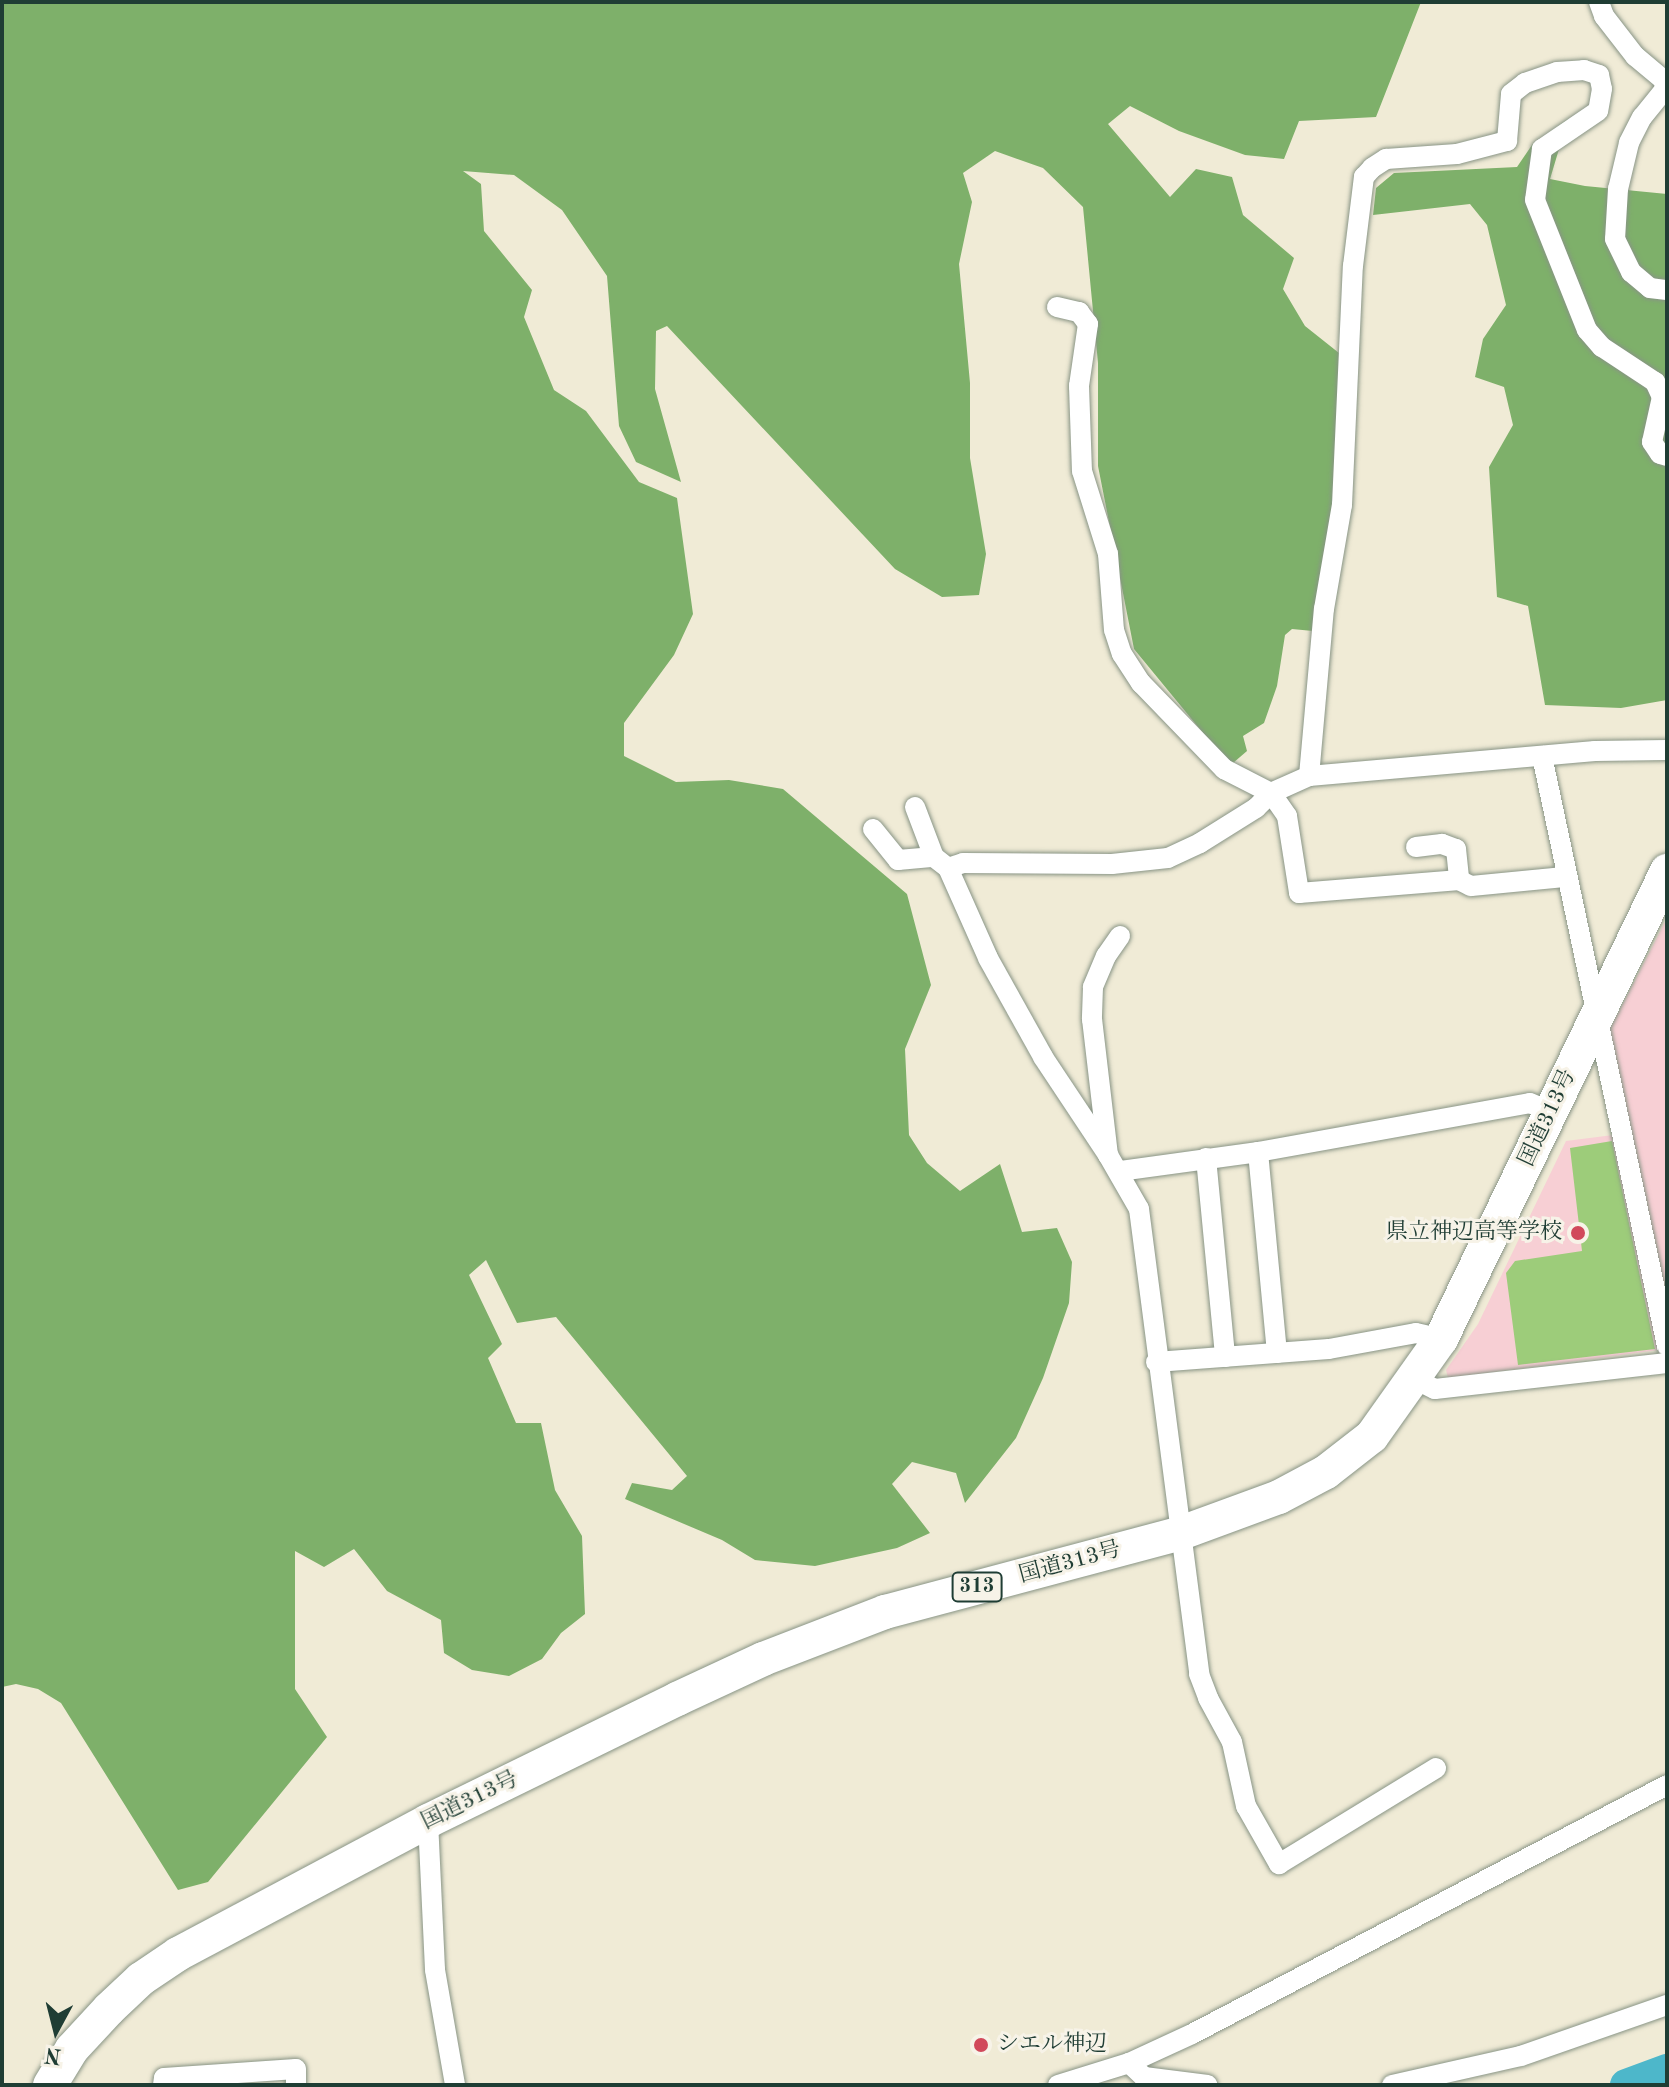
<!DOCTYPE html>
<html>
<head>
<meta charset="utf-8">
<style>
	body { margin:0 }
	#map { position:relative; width:1669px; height:2087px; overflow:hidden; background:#f0ebd6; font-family:"Old Standard TT","Noto Serif JP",serif }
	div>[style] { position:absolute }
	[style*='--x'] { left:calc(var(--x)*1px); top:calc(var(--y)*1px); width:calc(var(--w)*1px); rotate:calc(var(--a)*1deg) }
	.built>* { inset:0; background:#f7cfd4 }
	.green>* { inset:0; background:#9dcc7a }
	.forest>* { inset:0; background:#7eb06a }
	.river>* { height:32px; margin:-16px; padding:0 16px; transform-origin:16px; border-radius:16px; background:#4db7ca }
	.roads { filter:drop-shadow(0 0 2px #889485) drop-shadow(0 0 2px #889485) }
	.minor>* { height:20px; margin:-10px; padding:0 10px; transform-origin:10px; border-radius:10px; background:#fff }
	.trunk>* { height:34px; margin:-17px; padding:0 17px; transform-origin:17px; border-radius:17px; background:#fff }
	.dots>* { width:22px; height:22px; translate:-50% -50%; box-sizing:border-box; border:4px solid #f7f3e8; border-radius:50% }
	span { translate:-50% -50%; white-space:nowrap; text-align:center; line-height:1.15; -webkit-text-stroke:6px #f7f3e8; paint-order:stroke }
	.shield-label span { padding:2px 6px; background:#f7f3e8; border:2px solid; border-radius:6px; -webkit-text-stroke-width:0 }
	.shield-label { font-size:20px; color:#1f3d34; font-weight:700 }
	.street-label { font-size:22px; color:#1f3d34 }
	.poi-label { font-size:22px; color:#1f3d34 }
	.right { translate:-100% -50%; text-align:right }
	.left { translate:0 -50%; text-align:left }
	.frame { position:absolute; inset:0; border:4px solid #1f3d34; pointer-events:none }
	.north { position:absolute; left:16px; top:1991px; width:80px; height:80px; -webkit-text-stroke:6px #f7f3e8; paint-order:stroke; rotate:187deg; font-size:22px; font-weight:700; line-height:32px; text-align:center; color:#1f3d34 }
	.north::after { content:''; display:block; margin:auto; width:28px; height:36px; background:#1f3d34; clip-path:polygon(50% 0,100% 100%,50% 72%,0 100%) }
</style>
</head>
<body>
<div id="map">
	<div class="built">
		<i style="clip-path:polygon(1667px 918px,1667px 1287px,1661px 1288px,1606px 1037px)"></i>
		<i style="clip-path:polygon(1613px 1135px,1659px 1350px,1448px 1378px,1446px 1370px,1478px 1324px,1566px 1141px)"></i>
	</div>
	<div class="green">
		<i style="clip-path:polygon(1612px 1141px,1655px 1349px,1518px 1365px,1506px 1273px,1515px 1261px,1582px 1251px,1570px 1148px)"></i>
	</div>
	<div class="forest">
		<i style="clip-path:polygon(2px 2px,1421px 2px,1376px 117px,1299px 121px,1284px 159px,1245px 155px,1179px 131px,1130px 106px,1108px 124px,1170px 197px,1196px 169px,1232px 177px,1243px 215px,1294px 258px,1283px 289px,1305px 326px,1339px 353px,1344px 400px,1336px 488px,1313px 631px,1292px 629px,1285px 635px,1277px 686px,1264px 723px,1243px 736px,1247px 751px,1233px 763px,1222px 756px,1134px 649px,1098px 466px,1098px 363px,1083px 207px,1043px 168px,995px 151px,963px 173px,972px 202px,959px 264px,970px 383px,970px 458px,986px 554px,979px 595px,942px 597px,895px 569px,667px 326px,656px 331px,655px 389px,681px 482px,636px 462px,619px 426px,607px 276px,562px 210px,514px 175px,463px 171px,481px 184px,484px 231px,532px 290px,524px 317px,554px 390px,586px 411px,639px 482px,677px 498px,693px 614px,674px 655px,624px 723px,624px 756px,676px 782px,729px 780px,783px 789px,907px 894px,931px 985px,905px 1049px,909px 1135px,927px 1163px,960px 1191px,1000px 1164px,1022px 1232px,1057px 1228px,1072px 1262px,1069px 1303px,1043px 1378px,1016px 1438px,965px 1503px,956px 1473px,912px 1462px,892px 1484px,930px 1533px,897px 1548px,815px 1566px,755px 1560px,722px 1540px,625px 1499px,632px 1483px,672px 1490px,687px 1476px,556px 1317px,517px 1323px,486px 1260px,469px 1275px,502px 1344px,488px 1358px,516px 1423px,541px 1423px,555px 1490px,582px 1536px,585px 1614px,561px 1633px,542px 1659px,509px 1676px,472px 1670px,444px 1653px,441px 1620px,387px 1591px,354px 1549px,324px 1567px,295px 1551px,295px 1689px,327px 1737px,208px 1882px,178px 1890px,61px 1703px,38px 1689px,16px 1684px,2px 1687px)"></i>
		<i style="clip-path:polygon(1568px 119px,1550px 179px,1585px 186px,1667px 194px,1667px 700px,1621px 708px,1545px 705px,1528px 606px,1497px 597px,1489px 467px,1513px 425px,1504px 387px,1475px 377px,1483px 339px,1506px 305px,1487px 225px,1470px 204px,1373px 215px,1376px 188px,1394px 173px,1517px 167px,1532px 145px)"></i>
	</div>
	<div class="river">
		<i style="--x:1626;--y:2085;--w:44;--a:-20.1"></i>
	</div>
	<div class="roads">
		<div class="minor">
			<i style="--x:1599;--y:2;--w:15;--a:70"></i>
			<i style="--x:1604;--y:16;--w:51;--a:52.2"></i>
			<i style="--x:1635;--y:56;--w:38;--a:40"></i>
			<i style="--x:1664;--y:80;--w:9;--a:84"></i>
			<i style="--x:1665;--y:89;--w:36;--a:129"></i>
			<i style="--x:1642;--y:117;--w:29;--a:117"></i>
			<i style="--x:1629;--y:143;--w:47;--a:103.4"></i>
			<i style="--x:1618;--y:189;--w:50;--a:93.4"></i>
			<i style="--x:1615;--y:239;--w:37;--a:64"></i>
			<i style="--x:1631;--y:272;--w:25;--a:40"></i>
			<i style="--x:1650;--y:288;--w:17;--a:7"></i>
			<i style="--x:1057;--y:307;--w:23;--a:13"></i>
			<i style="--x:1079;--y:312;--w:15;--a:53"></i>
			<i style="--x:1088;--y:324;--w:63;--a:98.3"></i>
			<i style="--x:1079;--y:386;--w:85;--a:88"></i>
			<i style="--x:1082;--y:471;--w:87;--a:72.6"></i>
			<i style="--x:1108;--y:554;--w:76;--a:85.5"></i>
			<i style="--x:1114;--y:630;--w:25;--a:72"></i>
			<i style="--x:1122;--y:654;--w:35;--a:57"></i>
			<i style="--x:1141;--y:683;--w:120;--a:46"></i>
			<i style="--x:1224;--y:769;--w:53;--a:27.1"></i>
			<i style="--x:1271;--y:793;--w:28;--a:55"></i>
			<i style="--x:1287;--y:816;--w:78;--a:81.1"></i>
			<i style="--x:1299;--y:893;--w:161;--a:-4.6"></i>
			<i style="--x:1542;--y:756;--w:603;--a:78.04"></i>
			<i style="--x:1309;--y:776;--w:168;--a:-84.9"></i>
			<i style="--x:1324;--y:609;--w:106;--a:-80.2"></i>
			<i style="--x:1342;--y:505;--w:239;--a:-87.4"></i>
			<i style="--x:1353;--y:266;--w:90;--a:-83"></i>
			<i style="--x:1364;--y:177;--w:12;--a:-48"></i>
			<i style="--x:1372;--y:168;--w:17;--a:-33"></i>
			<i style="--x:1386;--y:159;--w:71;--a:-4"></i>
			<i style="--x:1457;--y:154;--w:52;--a:-14.6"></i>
			<i style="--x:1507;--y:141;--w:47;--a:-85.1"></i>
			<i style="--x:1511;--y:94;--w:18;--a:-38"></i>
			<i style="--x:1525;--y:83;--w:34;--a:-19"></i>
			<i style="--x:1557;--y:72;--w:27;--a:-4"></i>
			<i style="--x:1584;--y:70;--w:16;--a:18"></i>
			<i style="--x:1599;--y:75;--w:14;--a:78"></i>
			<i style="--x:1602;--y:89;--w:22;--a:100"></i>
			<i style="--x:1598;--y:111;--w:68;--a:145.8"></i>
			<i style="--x:1542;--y:149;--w:51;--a:97.8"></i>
			<i style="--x:1535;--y:200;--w:140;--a:68.2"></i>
			<i style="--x:1587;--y:330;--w:23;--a:49"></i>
			<i style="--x:1602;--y:347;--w:64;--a:33.4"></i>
			<i style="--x:1655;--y:382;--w:17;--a:65"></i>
			<i style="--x:1662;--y:397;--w:46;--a:102.5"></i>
			<i style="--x:1652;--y:442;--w:14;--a:56"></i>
			<i style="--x:1660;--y:454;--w:7;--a:16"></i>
			<i style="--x:915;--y:807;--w:53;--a:69.2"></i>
			<i style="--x:934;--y:857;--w:18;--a:38"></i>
			<i style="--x:948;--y:868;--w:98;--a:66"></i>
			<i style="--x:988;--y:958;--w:113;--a:60.9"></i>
			<i style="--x:1043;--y:1057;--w:118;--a:56.4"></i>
			<i style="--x:873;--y:829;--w:40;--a:51"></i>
			<i style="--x:898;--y:860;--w:36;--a:-5"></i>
			<i style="--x:1416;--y:847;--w:26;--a:-7"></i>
			<i style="--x:1442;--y:844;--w:15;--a:20"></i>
			<i style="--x:1456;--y:849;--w:31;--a:84"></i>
			<i style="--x:1459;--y:880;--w:13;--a:27"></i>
			<i style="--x:1471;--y:886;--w:94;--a:-5.5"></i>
			<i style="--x:948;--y:868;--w:16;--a:-18"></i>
			<i style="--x:963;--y:863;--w:149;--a:0.4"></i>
			<i style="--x:1112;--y:864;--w:56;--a:-6.1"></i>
			<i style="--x:1168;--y:858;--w:35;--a:-25"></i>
			<i style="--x:1200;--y:843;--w:66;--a:-32"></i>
			<i style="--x:1256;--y:808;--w:21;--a:-45"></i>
			<i style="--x:1271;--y:793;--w:42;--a:-24.1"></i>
			<i style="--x:1309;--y:776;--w:287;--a:-5"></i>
			<i style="--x:1595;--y:751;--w:72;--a:-0.8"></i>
			<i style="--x:1120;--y:936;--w:24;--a:125"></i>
			<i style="--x:1106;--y:956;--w:34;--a:113"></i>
			<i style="--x:1093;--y:987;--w:32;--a:92"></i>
			<i style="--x:1092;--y:1019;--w:137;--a:83.3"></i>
			<i style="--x:1108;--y:1155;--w:62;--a:60.1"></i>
			<i style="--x:1139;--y:1209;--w:469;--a:82.6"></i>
			<i style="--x:1199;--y:1674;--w:26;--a:69"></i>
			<i style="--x:1208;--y:1698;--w:50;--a:61.4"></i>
			<i style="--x:1232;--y:1742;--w:66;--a:77.7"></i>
			<i style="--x:1246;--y:1806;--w:67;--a:60.4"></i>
			<i style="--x:1279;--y:1864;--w:184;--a:-31.4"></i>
			<i style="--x:1258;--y:1152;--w:202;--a:84.6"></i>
			<i style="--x:1206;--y:1158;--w:200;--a:84.5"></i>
			<i style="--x:1120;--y:1171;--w:139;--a:-7.8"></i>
			<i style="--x:1258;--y:1152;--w:276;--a:-10.2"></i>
			<i style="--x:1530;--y:1103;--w:23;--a:23"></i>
			<i style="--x:1156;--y:1362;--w:173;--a:-4.3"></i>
			<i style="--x:1329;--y:1349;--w:88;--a:-10.4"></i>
			<i style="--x:1416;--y:1333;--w:26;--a:13"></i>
			<i style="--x:1415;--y:1379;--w:22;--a:27"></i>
			<i style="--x:1435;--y:1389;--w:233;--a:-6.4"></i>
			<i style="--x:428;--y:1821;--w:149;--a:87.3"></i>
			<i style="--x:435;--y:1970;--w:117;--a:80.1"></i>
			<i style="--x:1129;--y:2063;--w:21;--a:43"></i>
			<i style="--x:1144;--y:2077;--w:64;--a:7.2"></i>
			<i style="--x:163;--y:2085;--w:7;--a:-82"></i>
			<i style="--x:164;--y:2078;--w:132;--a:-3.9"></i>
			<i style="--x:296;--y:2069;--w:16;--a:90"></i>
			<i style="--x:1058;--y:2085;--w:74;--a:-17.2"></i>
			<i style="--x:1129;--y:2063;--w:69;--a:-24.7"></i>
			<i style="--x:1192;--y:2034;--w:536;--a:-27.66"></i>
			<i style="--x:1392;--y:2085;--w:132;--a:-12.7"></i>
			<i style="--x:1521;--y:2056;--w:155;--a:-19.3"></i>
		</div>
		<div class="trunk">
			<i style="--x:50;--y:2085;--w:42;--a:-58.6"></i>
			<i style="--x:72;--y:2049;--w:54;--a:-47.2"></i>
			<i style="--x:109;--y:2009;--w:44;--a:-43.2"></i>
			<i style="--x:141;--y:1979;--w:45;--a:-34"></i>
			<i style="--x:178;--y:1954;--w:283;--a:-28"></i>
			<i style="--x:428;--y:1821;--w:277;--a:-26.1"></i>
			<i style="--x:677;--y:1699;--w:95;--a:-24.9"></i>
			<i style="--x:763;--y:1659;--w:131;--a:-21.1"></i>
			<i style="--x:885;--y:1612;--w:306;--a:-14.9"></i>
			<i style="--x:1181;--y:1533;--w:104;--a:-20.2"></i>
			<i style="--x:1279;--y:1497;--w:53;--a:-28"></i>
			<i style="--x:1326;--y:1472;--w:58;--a:-38"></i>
			<i style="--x:1372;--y:1436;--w:119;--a:-54.6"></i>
			<i style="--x:1441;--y:1339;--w:520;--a:-64.22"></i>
		</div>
	</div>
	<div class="dots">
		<i style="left:1578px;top:1233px;background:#d1495b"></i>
		<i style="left:981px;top:2045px;background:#d1495b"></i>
	</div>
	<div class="shield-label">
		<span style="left:977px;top:1587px">313</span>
	</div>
	<div class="street-label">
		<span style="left:1548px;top:1118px;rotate:-65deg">国道313号</span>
		<span style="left:1070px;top:1563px;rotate:-15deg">国道313号</span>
		<span style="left:470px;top:1801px;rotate:-26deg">国道313号</span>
	</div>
	<div class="poi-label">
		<span class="right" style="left:1562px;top:1233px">県立神辺高等学校</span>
		<span class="left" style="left:997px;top:2045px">シエル神辺</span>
	</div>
	<div class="frame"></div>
	<div class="north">N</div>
</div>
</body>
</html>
